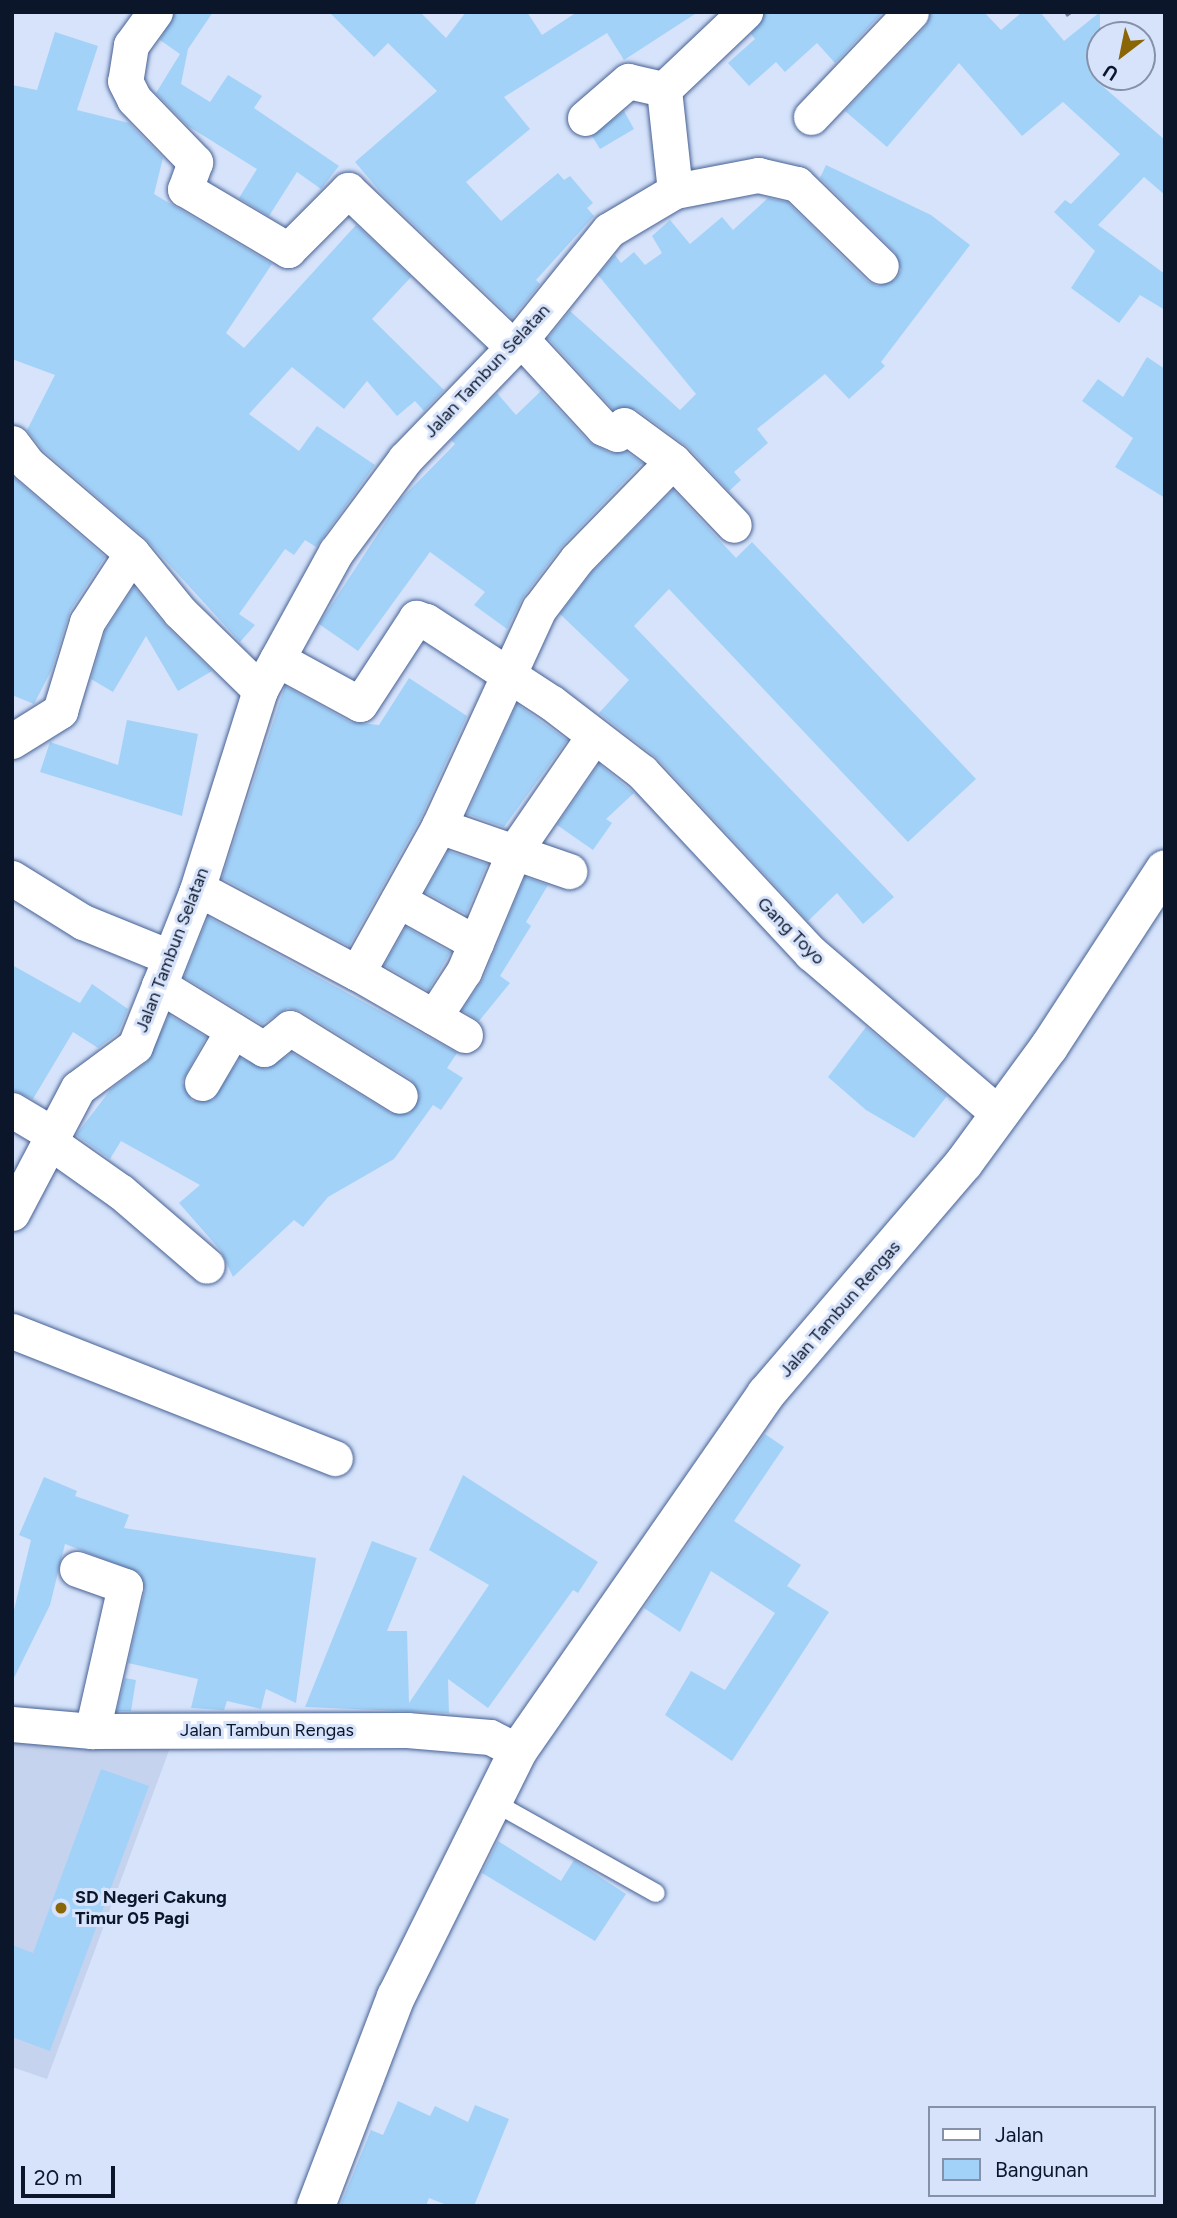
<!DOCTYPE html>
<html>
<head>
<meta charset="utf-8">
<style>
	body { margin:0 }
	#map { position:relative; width:1177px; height:2218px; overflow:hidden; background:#d6e3fb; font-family:Figtree,sans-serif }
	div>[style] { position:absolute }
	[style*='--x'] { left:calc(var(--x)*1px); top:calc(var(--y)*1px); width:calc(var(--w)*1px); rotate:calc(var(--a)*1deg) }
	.built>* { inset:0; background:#c5d3ee }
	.building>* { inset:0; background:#a3d2f8; transform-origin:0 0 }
	.path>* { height:4.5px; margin-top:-2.25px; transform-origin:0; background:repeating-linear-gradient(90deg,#768299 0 5px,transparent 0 8.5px) }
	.roads { filter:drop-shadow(0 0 2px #476194) drop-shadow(0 0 2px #476194) }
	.lane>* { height:18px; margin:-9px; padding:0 9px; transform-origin:9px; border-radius:9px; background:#fff }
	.street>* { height:35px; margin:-17.5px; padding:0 17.5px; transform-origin:17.5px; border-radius:17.5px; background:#fff }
	.secondary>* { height:38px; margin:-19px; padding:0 19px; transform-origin:19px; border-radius:19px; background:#fff }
	.dots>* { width:19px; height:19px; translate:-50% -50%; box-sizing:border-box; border:4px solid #d6e3fb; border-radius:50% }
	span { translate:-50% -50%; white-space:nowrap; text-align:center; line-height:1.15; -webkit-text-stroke:6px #d6e3fb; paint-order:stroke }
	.street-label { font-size:18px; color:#0c162b }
	.poi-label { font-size:18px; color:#0c162b; font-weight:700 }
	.left { translate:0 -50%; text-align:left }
	.frame { position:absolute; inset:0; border:14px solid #0c162b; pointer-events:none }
	.legend { position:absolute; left:928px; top:2106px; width:228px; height:91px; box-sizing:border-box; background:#d6e3fb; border:2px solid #8591a8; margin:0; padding:9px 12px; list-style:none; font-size:21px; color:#0c162b }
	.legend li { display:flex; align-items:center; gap:14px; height:35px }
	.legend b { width:35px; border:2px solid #8591a8 }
	.north { position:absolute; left:1086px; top:21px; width:70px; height:70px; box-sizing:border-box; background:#d6e3fb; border:2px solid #8591a8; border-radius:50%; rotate:212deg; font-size:19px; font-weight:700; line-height:28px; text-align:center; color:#0c162b }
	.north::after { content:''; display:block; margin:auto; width:24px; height:32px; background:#8b6607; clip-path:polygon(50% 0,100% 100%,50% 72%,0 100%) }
	.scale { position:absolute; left:21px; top:2166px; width:94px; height:32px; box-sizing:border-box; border:4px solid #0c162b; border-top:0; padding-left:9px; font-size:21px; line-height:24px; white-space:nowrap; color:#0c162b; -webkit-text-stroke:5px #d6e3fb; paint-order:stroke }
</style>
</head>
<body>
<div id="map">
	<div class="built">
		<i style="clip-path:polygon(12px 1741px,170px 1748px,47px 2079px,12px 2067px)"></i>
	</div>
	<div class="building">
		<i style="clip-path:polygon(175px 12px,213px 12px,188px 49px,181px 84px,210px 102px,228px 75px,262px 96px,254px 108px,339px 166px,321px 189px,297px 172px,269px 216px,239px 198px,257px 169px,188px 126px,156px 93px,180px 54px,160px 40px)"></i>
		<i style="clip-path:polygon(329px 12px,420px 12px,446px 38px,466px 12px,527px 12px,542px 35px,577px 12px,698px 12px,624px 60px,607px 33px,504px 97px,530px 129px,466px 182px,501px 221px,558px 173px,564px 180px,570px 176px,593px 203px,587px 208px,594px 216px,536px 280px,540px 284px,512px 318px,383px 195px,355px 162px,437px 91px,388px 43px,374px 57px)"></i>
		<i style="clip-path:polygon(765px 12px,883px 12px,835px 63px,817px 43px,785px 72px,776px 62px,749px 86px,728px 63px,755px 39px,751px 34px)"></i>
		<i style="clip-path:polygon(931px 12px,984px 12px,1001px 30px,1022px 12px,1040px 12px,1064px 41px,1100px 12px,1100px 84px,1165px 140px,1165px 195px,1144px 177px,1098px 225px,1165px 274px,1165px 310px,1140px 295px,1119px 323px,1071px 288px,1095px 251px,1054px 212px,1065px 200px,1071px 204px,1120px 154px,1063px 102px,1022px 136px,959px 63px,887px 147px,845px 111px,926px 26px)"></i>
		<i style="clip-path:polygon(55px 32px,98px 46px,77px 110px,129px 123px,163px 158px,154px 194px,272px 264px,226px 333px,244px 348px,356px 225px,411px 277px,372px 319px,444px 390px,424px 411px,415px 401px,397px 416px,367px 381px,344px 409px,292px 367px,249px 414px,299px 451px,317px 426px,375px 465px,316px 547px,305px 540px,294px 555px,285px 549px,239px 614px,255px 625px,240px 642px,145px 538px,43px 450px,27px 430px,55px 375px,12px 359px,12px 85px,37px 90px)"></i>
		<i style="clip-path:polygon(624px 111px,634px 129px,600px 149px,592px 136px)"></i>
		<i style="clip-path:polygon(826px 165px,931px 215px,970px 245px,881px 362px,885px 366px,849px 399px,825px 374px,757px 429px,768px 443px,734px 472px,741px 480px,729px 491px,688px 447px,636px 409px,613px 409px,548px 338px,570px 311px,680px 410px,696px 394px,598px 275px,615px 255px,621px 263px,634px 252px,645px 265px,662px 253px,652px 236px,670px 220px,690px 244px,722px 217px,733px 230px,768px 198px,787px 202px,867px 281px,877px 286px,895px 280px,901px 270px,895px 252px,820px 178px)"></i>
		<i style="clip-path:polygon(1147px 357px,1165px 369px,1165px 498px,1115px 467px,1133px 438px,1082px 401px,1098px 379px,1123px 397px)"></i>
		<i style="clip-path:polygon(541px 391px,589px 442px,610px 453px,626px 452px,642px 463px,561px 547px,523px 597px,507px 629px,474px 605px,485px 592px,430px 552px,358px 651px,319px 624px,400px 500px,455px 444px,451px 440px,497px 393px,516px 415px)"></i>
		<i style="clip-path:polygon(12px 476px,105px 557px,70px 611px,51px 671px,34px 704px,12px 695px)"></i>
		<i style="clip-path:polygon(673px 490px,736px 558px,752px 542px,976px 779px,908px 842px,669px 589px,634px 626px,894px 897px,863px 924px,837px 893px,808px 921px,657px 758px,599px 713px,629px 680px,560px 614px,592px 572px)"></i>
		<i style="clip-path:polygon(134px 587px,166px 626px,212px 671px,178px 691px,146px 636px,113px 692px,91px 679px,105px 631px)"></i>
		<i style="clip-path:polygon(409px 678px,467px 716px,421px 817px,349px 946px,222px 878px,285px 686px,350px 722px,379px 725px)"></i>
		<i style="clip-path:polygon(517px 704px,567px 740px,504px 827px,467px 814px)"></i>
		<i style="clip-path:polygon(127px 720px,198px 734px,182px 816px,40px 772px,50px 742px,118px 765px)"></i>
		<i style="clip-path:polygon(599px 764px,634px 793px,606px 819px,612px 823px,593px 850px,557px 825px)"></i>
		<i style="clip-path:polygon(448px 851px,487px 864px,466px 914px,425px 892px)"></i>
		<i style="clip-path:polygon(525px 877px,548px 885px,526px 922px,531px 926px,500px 976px,510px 983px,479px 1021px,462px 1010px,483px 979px)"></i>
		<i style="clip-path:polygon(208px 917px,457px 1053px,447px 1068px,463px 1078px,441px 1110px,433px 1105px,394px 1159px,328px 1197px,303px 1227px,294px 1220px,233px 1277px,221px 1251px,179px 1203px,200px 1185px,121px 1141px,110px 1159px,76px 1135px,111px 1089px,147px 1062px,169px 1015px,206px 1037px,182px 1082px,192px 1101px,213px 1100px,240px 1058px,266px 1069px,292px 1053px,390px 1113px,410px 1113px,420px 1096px,411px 1079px,301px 1011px,288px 1008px,262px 1024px,184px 977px)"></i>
		<i style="left:406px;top:927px;width:51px;height:44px;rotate:30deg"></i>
		<i style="clip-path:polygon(12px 965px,80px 1003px,92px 984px,128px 1009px,118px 1033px,98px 1048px,73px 1032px,33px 1099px,12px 1090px)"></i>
		<i style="clip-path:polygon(866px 1027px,947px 1096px,914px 1138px,866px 1110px,828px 1077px)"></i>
		<i style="clip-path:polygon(765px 1434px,784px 1447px,734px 1521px,801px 1565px,787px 1586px,829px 1612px,732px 1761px,665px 1715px,691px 1671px,725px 1690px,775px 1613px,711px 1571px,680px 1632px,644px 1608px)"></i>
		<i style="clip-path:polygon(463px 1475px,598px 1562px,578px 1593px,573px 1590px,488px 1708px,448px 1679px,449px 1713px,305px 1707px,372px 1541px,417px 1558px,387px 1631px,407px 1631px,409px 1703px,489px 1585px,429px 1550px)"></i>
		<i style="clip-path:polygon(44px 1477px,77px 1491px,75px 1496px,129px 1515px,124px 1528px,316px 1558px,296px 1703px,266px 1689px,261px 1709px,227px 1701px,224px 1710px,191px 1708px,198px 1679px,128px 1663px,145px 1590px,140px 1573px,65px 1544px,50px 1605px,12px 1682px,12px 1618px,31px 1540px,19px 1535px)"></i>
		<i style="clip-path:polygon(125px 1678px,136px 1680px,131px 1711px,117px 1711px)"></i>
		<i style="clip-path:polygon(101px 1769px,149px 1786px,50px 2051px,12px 2037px,12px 1945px,33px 1953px)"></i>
		<i style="clip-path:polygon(498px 1841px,561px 1881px,574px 1860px,626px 1894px,595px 1941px,482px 1873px)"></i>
		<i style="clip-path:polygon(398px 2101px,430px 2116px,435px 2106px,468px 2122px,475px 2105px,509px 2119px,474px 2206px,449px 2206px,429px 2198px,426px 2206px,340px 2206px,371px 2130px,383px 2135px)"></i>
	</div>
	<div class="path">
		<i style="--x:1067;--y:12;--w:4;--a:56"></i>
	</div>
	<div class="roads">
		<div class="lane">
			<i style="--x:490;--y:1800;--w:190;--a:29.3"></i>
		</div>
		<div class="street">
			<i style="--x:155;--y:12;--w:41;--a:126"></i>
			<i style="--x:131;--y:45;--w:36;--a:99"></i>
			<i style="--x:125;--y:81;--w:20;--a:63"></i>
			<i style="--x:134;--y:99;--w:88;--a:45.9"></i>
			<i style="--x:195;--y:162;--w:29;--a:110"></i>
			<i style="--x:185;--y:189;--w:120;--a:30.6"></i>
			<i style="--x:288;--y:250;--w:85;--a:-45"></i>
			<i style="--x:348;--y:190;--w:228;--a:43.6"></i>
			<i style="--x:811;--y:117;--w:145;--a:-46.4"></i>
			<i style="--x:585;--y:118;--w:57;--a:-40.7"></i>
			<i style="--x:628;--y:81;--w:37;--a:13"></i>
			<i style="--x:675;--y:191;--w:85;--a:-10.9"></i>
			<i style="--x:758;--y:175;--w:40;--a:13"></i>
			<i style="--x:797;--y:184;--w:117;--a:44.3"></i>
			<i style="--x:521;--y:339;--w:121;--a:47.3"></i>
			<i style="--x:603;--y:428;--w:15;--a:23"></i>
			<i style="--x:617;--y:434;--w:11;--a:-52"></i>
			<i style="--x:624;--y:425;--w:61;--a:36.3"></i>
			<i style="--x:12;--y:443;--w:26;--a:53"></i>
			<i style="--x:28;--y:464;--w:137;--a:40.6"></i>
			<i style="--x:132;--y:553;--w:76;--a:50.9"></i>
			<i style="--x:180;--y:612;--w:112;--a:44.3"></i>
			<i style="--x:277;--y:659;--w:94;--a:28.5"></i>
			<i style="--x:360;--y:704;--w:103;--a:-56.9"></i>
			<i style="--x:416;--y:618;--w:10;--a:17"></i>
			<i style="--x:426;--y:621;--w:150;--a:33.1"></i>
			<i style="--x:552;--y:703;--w:113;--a:37.5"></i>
			<i style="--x:642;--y:772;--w:248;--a:47"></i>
			<i style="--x:811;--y:953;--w:248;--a:40.6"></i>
			<i style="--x:12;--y:741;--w:57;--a:-32"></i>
			<i style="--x:60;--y:711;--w:93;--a:-73.1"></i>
			<i style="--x:87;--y:622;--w:82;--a:-56.9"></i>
			<i style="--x:439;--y:826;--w:138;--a:19.1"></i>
			<i style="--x:12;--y:878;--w:84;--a:31.8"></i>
			<i style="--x:83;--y:922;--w:93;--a:22.1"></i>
			<i style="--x:196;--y:893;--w:16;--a:11"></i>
			<i style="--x:212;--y:896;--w:164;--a:28"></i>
			<i style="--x:398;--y:900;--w:89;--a:28.9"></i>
			<i style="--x:159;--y:985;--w:123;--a:31.4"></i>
			<i style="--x:264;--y:1049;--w:33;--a:-39"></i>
			<i style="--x:290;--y:1028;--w:129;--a:31.7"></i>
			<i style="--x:434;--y:1017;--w:55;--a:-56.9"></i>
			<i style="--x:464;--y:971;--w:129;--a:-67.2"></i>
			<i style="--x:514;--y:852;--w:140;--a:-55.5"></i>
			<i style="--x:465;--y:1035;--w:125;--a:-150.1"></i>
			<i style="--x:357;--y:973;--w:168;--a:-60.8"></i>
			<i style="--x:439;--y:826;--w:239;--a:-65.3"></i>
			<i style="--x:539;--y:609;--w:63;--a:-52.8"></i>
			<i style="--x:577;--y:559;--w:137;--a:-45.6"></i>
			<i style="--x:673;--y:461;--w:88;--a:46.4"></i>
			<i style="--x:202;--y:1083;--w:61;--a:-59.7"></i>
			<i style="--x:12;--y:1110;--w:49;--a:30.8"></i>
			<i style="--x:50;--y:1142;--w:87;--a:35.2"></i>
			<i style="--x:121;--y:1192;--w:113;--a:40.7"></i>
			<i style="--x:12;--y:1213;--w:141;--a:-62.2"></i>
			<i style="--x:78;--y:1088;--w:71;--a:-36.4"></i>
			<i style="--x:135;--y:1046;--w:165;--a:-68.3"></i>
			<i style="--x:196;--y:893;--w:213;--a:-72.5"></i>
			<i style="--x:260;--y:690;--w:158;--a:-61.2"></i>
			<i style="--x:336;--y:552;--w:116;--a:-53.4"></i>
			<i style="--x:405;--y:459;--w:167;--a:-46"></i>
			<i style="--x:521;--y:339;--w:140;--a:-51.1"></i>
			<i style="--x:609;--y:230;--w:77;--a:-30.6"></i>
			<i style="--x:675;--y:191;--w:103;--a:-96.2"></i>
			<i style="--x:664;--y:89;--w:112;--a:-43.5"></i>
			<i style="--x:12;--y:1331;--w:347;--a:21.5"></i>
			<i style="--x:77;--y:1569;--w:51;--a:19.5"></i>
			<i style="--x:125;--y:1586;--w:149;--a:102.8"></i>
			<i style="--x:12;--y:1724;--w:80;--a:5"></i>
			<i style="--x:92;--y:1731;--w:315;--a:-0.2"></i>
			<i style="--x:407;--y:1730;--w:83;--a:4.8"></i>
			<i style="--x:490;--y:1737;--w:31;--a:27"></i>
		</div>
		<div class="secondary">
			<i style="--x:316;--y:2206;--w:224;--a:-69.1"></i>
			<i style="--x:396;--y:1997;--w:275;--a:-63.6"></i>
			<i style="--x:518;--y:1751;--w:435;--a:-55.2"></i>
			<i style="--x:766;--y:1394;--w:304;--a:-49.4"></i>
			<i style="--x:964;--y:1163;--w:144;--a:-53.8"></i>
			<i style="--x:1049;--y:1047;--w:212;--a:-56.9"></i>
		</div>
	</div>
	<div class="dots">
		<i style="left:61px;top:1908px;background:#8b6607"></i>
	</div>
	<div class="street-label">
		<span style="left:487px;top:371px;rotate:-47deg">Jalan Tambun Selatan</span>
		<span style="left:791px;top:931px;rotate:45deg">Gang Toyo</span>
		<span style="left:172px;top:950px;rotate:-69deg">Jalan Tambun Selatan</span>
		<span style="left:840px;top:1309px;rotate:-49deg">Jalan Tambun Rengas</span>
		<span style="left:267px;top:1730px">Jalan Tambun Rengas</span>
	</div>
	<div class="poi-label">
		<span class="left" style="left:75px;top:1908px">SD Negeri Cakung<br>Timur 05 Pagi</span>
	</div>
	<div class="frame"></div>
	<ul class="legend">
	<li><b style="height:9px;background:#fff"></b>Jalan</li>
	<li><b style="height:19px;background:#a3d2f8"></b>Bangunan</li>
	</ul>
	<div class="north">U</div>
	<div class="scale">20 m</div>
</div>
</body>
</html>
